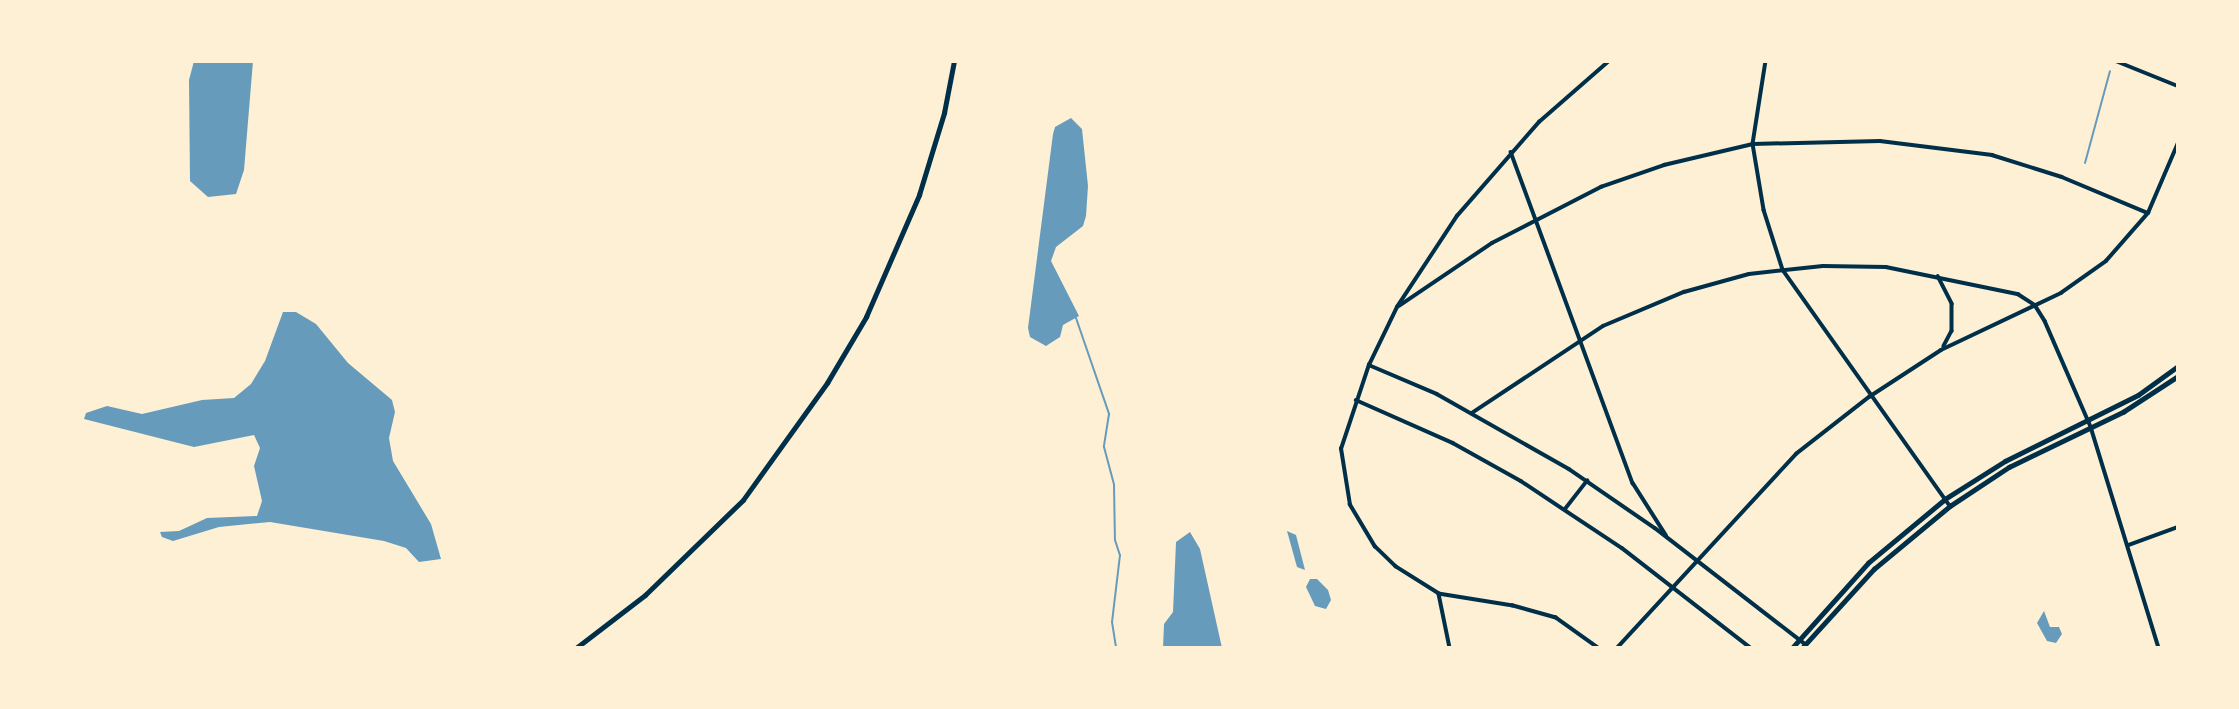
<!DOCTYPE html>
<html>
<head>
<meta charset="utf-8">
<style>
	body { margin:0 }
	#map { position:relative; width:2239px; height:709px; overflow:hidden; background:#fdf0d5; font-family:Mulish,sans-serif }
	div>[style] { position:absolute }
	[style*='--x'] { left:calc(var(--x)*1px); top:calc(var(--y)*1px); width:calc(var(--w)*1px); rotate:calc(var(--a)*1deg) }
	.water>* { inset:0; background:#669bbc }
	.stream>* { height:2px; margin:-1px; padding:0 1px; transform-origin:1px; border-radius:1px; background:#669bbc }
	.minor>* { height:3.5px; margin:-1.75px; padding:0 1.75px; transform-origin:1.75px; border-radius:1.75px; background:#003049 }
	.tertiary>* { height:4.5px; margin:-2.25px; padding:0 2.25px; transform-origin:2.25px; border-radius:2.25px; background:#003049 }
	span { translate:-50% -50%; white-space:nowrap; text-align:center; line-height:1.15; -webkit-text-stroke:6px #fdf0d5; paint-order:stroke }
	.frame { position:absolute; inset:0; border:63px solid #fdf0d5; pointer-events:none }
</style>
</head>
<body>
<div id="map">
	<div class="water">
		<i style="clip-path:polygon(194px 61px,253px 61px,244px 170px,236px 194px,208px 197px,190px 181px,189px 80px)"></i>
		<i style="clip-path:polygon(1071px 118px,1082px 129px,1088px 186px,1086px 216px,1083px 226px,1056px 247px,1051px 261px,1079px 316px,1063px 325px,1060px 337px,1046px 346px,1030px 337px,1028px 328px,1053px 134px,1055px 127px)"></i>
		<i style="clip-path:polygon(283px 312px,296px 312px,316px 324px,348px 363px,392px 400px,395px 412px,389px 438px,393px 461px,431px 524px,441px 559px,419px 562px,406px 548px,384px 541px,270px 522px,219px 527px,173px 541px,162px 537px,160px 532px,179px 531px,207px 518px,257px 516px,262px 501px,254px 466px,260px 448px,254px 435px,194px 447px,84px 419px,86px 413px,107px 406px,142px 414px,202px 400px,234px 398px,251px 384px,265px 361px)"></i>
		<i style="clip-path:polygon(1287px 531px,1296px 535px,1305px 570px,1297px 567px)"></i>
		<i style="clip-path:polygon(1190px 532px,1200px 549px,1222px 648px,1163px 648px,1164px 624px,1173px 612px,1176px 542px)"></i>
		<i style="clip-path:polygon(1310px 579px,1317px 579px,1328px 590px,1331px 600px,1326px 609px,1315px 606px,1306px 587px)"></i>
		<i style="clip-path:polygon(2044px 611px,2050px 627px,2059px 627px,2062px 634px,2056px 643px,2047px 641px,2037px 623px)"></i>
	</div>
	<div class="stream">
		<i style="--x:2085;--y:163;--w:95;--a:-74.8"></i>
		<i style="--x:1076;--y:318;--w:102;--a:71"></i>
		<i style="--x:1109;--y:414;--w:33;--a:99"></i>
		<i style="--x:1104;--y:447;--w:39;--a:75"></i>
		<i style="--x:1114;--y:485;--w:55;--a:89"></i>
		<i style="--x:1115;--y:540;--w:16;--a:72"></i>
		<i style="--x:1120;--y:555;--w:67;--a:96.8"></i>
		<i style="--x:1112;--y:622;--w:26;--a:81"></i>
	</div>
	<div class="minor">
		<i style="--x:1766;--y:61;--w:84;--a:98.9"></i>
		<i style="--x:1753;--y:144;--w:67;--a:80.5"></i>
		<i style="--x:1764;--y:210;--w:63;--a:72.4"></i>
		<i style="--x:1783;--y:270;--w:289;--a:54.7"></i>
		<i style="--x:2116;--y:61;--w:67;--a:22"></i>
		<i style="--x:1511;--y:152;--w:353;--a:69.8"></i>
		<i style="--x:1633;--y:483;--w:62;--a:57.6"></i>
		<i style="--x:1938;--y:276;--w:31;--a:63"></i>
		<i style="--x:1952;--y:304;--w:27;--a:90"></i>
		<i style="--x:1952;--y:331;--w:17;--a:118"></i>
		<i style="--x:1399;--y:306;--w:112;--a:-34.1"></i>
		<i style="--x:1492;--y:243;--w:123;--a:-27.2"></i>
		<i style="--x:1601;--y:187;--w:67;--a:-19.2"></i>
		<i style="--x:1664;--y:165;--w:91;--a:-13.3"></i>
		<i style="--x:1753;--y:144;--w:127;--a:-1.4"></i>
		<i style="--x:1880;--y:141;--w:113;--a:7.1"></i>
		<i style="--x:1992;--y:155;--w:73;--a:17.4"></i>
		<i style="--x:2062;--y:177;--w:93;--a:22.7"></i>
		<i style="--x:1369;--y:365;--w:74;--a:23.1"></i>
		<i style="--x:1437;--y:394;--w:152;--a:29.6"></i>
		<i style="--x:1569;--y:469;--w:104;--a:34.5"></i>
		<i style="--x:1655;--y:528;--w:190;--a:37.7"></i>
		<i style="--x:1356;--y:400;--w:106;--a:23.9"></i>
		<i style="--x:1453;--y:443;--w:78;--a:29.2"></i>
		<i style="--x:1521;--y:481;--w:121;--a:33.6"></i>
		<i style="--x:1622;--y:548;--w:163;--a:37.8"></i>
		<i style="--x:1472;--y:413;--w:157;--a:-33.6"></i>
		<i style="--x:1603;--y:326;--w:88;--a:-22.8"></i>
		<i style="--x:1684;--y:292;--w:67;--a:-15.5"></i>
		<i style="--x:1749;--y:274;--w:74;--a:-6.2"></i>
		<i style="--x:1823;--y:266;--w:63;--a:0.9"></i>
		<i style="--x:1886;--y:267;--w:135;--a:11.6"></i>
		<i style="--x:2018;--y:294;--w:20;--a:33"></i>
		<i style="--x:2035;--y:305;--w:19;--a:58"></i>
		<i style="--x:2045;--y:321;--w:116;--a:66.5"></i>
		<i style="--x:2091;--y:427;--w:231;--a:72.9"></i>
		<i style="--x:1565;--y:509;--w:36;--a:-52"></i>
		<i style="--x:2129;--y:545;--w:52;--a:-20.2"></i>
		<i style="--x:1439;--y:594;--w:55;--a:78.5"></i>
		<i style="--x:1598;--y:648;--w:52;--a:-144.5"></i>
		<i style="--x:1556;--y:618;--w:45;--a:-164.4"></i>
		<i style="--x:1513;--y:606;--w:75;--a:-170.8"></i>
		<i style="--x:1439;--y:594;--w:51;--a:-147.9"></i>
		<i style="--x:1396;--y:567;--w:29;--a:-136"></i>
		<i style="--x:1375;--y:547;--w:49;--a:-120.8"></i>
		<i style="--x:1350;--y:505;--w:57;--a:-99.1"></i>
		<i style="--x:1341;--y:449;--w:89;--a:-71.6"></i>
		<i style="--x:1369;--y:365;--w:64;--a:-64.2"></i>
		<i style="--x:1397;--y:307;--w:109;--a:-56.6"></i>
		<i style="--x:1457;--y:216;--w:125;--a:-48.9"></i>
		<i style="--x:1539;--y:122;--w:93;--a:-41.1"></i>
		<i style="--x:1617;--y:648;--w:264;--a:-47.3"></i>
		<i style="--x:1796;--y:454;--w:93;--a:-38"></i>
		<i style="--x:1869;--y:397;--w:86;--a:-33.1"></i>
		<i style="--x:1941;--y:350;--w:133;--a:-25.4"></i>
		<i style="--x:2061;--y:293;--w:55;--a:-35.4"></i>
		<i style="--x:2106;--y:261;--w:64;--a:-48.8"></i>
		<i style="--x:2148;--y:213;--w:76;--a:-66.8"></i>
	</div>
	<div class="tertiary">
		<i style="--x:576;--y:648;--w:87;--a:-37.5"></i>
		<i style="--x:645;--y:595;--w:136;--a:-44.1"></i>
		<i style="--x:743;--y:500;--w:144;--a:-54.3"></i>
		<i style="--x:827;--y:383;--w:77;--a:-59.4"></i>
		<i style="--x:866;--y:317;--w:133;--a:-66.5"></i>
		<i style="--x:919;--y:195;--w:86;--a:-73"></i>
		<i style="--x:944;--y:113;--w:53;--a:-79.1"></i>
		<i style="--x:1792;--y:648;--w:114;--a:-48.2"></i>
		<i style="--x:1868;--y:563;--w:100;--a:-39.7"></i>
		<i style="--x:1945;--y:499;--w:71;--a:-32.3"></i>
		<i style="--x:2005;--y:461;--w:148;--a:-26.4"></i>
		<i style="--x:2138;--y:395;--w:49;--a:-35.9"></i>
		<i style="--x:1802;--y:648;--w:107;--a:-47.7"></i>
		<i style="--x:1874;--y:569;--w:99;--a:-39.7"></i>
		<i style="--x:1950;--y:506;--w:71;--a:-33.5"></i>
		<i style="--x:2009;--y:467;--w:127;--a:-25.8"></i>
		<i style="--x:2123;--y:412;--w:66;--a:-33.2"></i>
	</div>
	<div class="frame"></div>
</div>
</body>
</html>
